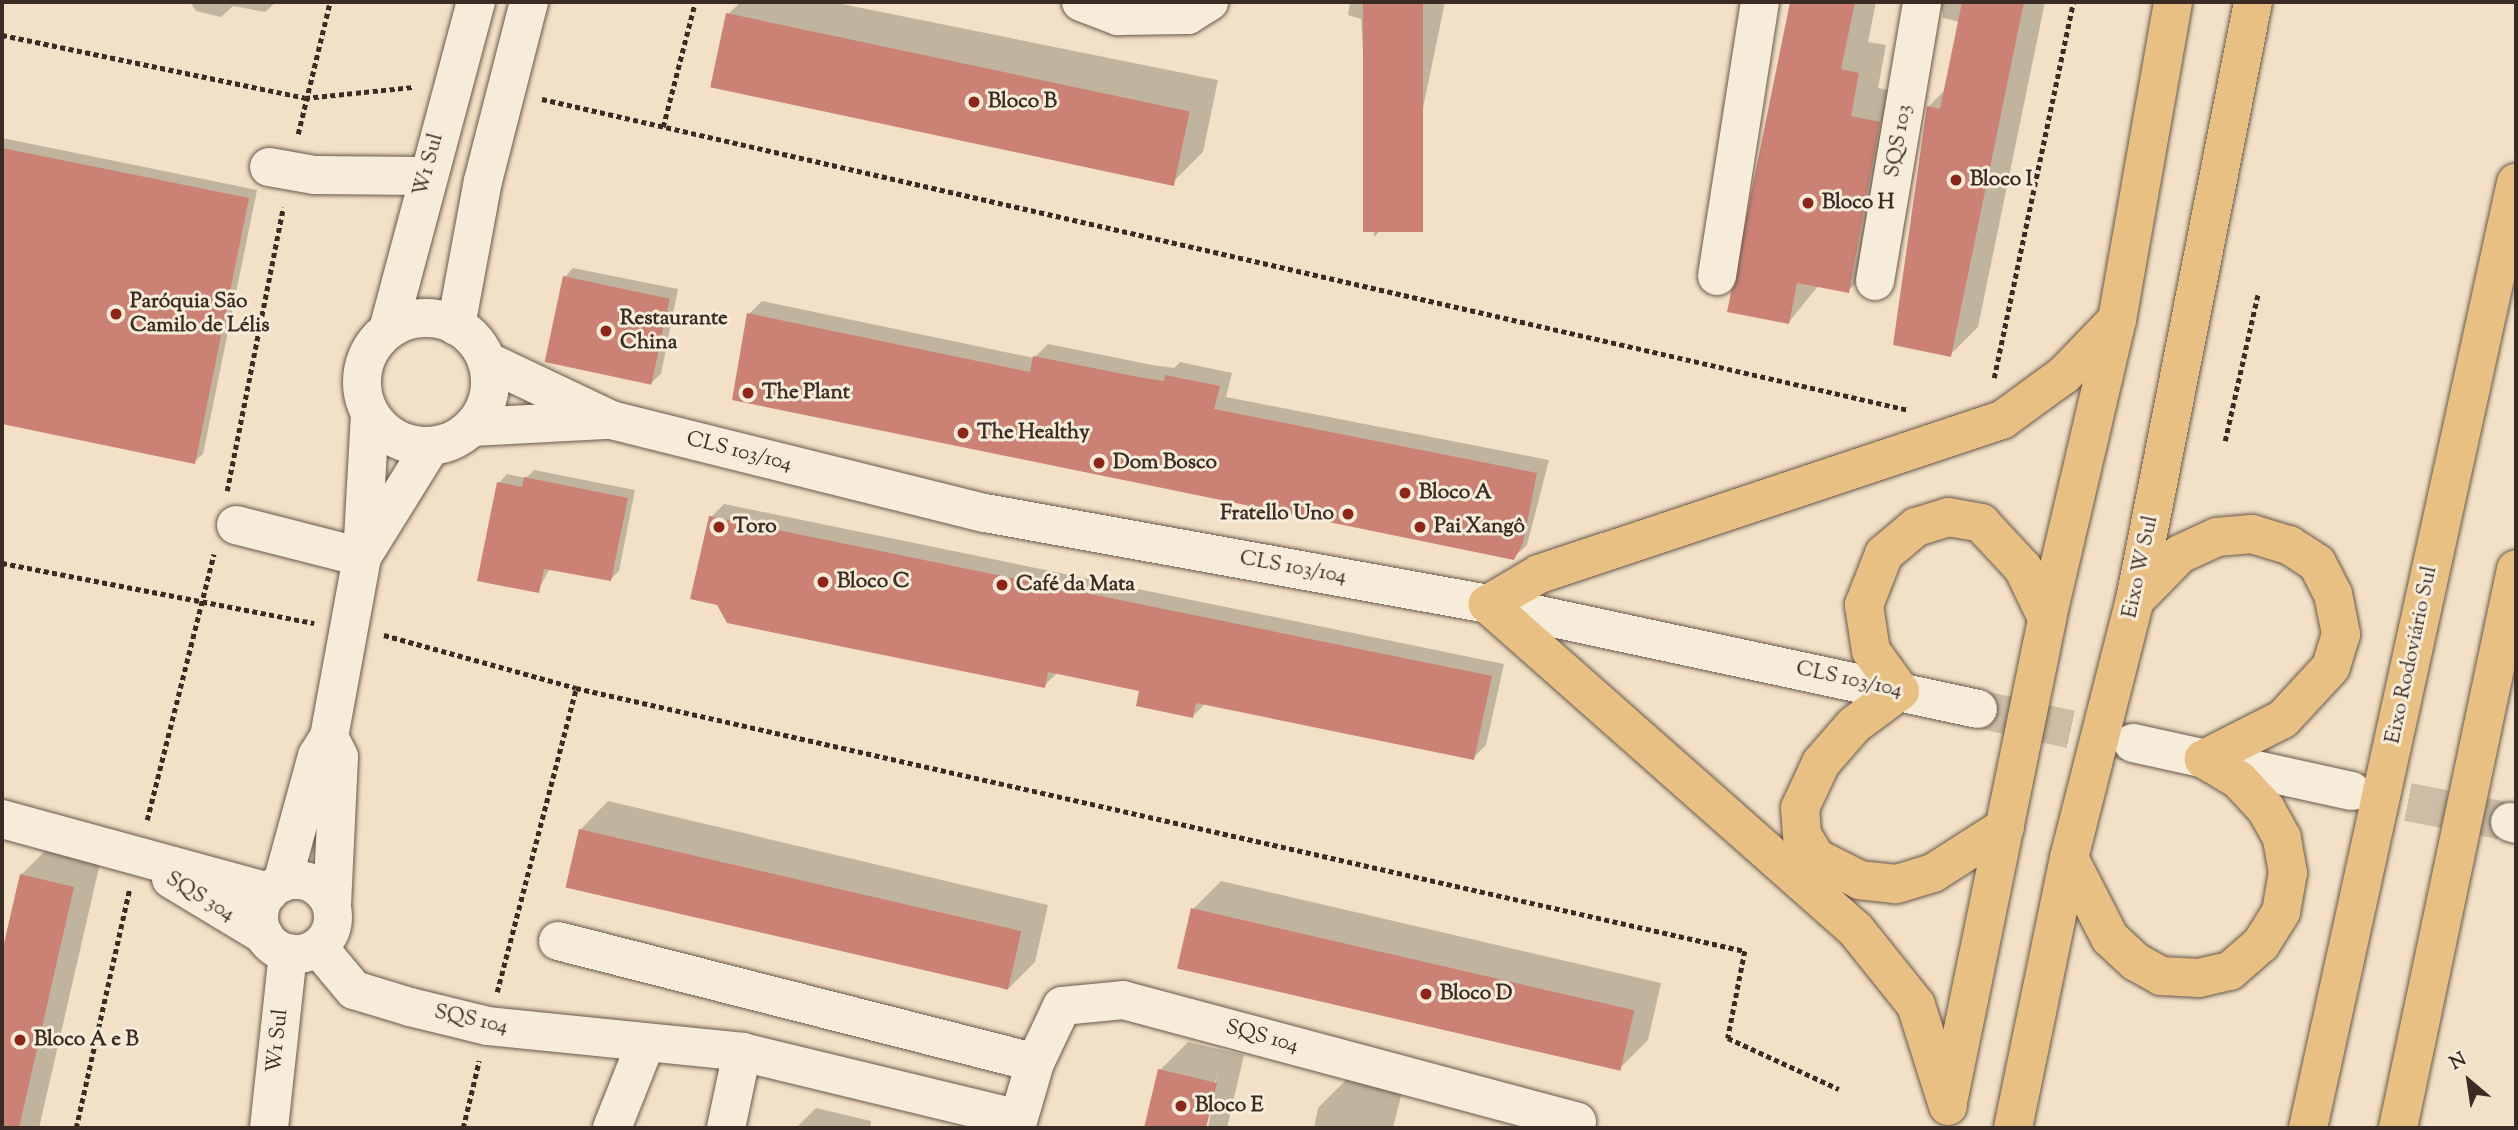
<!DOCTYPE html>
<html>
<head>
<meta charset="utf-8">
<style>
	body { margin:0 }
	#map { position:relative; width:2518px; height:1130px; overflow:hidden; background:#f2e1c6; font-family:"Sorts Mill Goudy",serif }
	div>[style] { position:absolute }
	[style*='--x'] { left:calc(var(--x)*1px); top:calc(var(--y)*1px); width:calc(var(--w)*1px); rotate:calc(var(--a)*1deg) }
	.shadow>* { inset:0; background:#0003 }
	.building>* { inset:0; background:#cb8274; transform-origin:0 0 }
	.minor-tunnel>* { height:38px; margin-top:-19px; transform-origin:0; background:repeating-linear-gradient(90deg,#cdbda6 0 38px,transparent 0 57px) }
	.path>* { height:4.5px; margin-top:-2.25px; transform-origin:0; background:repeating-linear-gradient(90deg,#3a2b24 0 5px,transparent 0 8.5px) }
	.roads { filter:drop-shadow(0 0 2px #68584c) drop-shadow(0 0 2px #68584c) }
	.minor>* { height:38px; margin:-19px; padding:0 19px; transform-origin:19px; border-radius:19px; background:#f7ecda }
	.minor>.ring { margin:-19px; padding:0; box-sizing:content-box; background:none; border:38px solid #f7ecda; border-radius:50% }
	.major>* { height:38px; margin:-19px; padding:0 19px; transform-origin:19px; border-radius:19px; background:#e9c083 }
	.highway>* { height:38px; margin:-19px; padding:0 19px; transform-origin:19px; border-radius:19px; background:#e9c083 }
	.dots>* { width:19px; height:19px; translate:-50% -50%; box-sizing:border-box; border:4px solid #f7ecda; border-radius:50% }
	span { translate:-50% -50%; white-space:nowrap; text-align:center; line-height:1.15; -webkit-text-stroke:6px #f7ecda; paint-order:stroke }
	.poi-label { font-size:21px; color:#3a2b24; font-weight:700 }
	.left { translate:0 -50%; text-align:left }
	.right { translate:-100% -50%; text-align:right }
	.street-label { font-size:21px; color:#3a2b24 }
	.frame { position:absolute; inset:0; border:4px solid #3a2b24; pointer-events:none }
	.north { position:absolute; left:2434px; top:1046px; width:70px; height:70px; -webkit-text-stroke:5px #f7ecda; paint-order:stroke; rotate:331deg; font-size:19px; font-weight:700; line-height:28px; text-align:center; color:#3a2b24 }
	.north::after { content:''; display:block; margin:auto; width:24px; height:32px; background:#3a2b24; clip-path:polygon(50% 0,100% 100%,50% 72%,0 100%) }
</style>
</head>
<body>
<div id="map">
	<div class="shadow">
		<i style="clip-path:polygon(190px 2px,276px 2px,265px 12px,233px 6px,221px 17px,196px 11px)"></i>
		<i style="clip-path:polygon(741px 2px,832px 2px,1218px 80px,1203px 152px,1175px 180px,728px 14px)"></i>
		<i style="clip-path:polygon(1350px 2px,1445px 2px,1402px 209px,1374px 237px,1361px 19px,1348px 15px)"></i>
		<i style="clip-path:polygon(1792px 2px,1876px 2px,1868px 42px,1886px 45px,1878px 88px,1907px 94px,1876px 263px,1848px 291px,1819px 285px,1789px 322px,1729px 310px)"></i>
		<i style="clip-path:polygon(1941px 2px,2045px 2px,1978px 327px,1950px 355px,1928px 107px,1946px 89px,1960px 22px,1943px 18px)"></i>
		<i style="clip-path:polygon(2px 138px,257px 190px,203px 454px,194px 462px,2px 423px)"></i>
		<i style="clip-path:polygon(573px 268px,678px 289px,661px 374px,652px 382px,565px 277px)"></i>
		<i style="clip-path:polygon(762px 301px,1034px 358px,1048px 344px,1152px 365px,1174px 368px,1180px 362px,1232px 373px,1226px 397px,1549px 460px,1527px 545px,1513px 558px,749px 314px)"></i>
		<i style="clip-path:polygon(534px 470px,635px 490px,619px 571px,610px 580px,550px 568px,538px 591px,499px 483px,507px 474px,526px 478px)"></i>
		<i style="clip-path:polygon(724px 504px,1504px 664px,1486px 745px,1473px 758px,1206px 703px,1193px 716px,1141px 690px,1058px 672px,1044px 686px,711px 517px)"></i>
		<i style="clip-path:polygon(608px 801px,1048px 905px,1035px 962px,1007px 990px,580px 830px)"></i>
		<i style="clip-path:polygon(49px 847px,101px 859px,39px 1128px,2px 1128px,2px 960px,21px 875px)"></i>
		<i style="clip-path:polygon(1221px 881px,1661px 983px,1648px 1040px,1620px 1068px,1193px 909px)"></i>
		<i style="clip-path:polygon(1188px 1042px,1244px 1055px,1227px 1128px,1208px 1128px,1217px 1074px,1204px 1128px,1146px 1128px,1160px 1070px)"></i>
		<i style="clip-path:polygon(1346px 1080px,1402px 1092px,1393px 1128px,1314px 1128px,1318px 1108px)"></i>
		<i style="clip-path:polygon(816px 1108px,871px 1121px,870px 1128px,796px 1128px)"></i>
	</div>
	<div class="building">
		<i style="left:1363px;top:2px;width:60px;height:230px"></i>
		<i style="clip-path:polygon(1790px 2px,1855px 2px,1841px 69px,1859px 73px,1851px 116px,1880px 122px,1849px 293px,1797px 283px,1789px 324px,1727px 312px)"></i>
		<i style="clip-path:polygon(1962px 2px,2024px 2px,1951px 357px,1893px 345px,1927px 106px,1940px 109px)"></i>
		<i style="left:726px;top:13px;width:474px;height:76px;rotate:12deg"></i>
		<i style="clip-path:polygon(2px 148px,249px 198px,195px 464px,2px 424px)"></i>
		<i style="left:563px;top:276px;width:109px;height:88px;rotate:12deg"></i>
		<i style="clip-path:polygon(747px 313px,1030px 372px,1033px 356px,1138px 377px,1164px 381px,1165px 375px,1220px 386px,1214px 409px,1537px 473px,1523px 543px,1514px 560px,732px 400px)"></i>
		<i style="clip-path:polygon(524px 477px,628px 498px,611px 581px,544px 569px,539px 593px,477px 581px,497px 482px,522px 487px)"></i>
		<i style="clip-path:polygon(709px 516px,1492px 676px,1474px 760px,1196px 703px,1193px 718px,1136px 706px,1139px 691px,1048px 672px,1045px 688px,727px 623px,717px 605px,690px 599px)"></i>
		<i style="left:579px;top:829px;width:454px;height:60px;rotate:13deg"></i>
		<i style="clip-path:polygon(20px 874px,74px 887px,19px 1128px,2px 1128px,2px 952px)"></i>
		<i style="left:1191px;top:908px;width:455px;height:62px;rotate:13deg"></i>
		<i style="clip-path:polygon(1158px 1069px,1217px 1083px,1206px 1128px,1144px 1128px)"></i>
	</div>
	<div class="minor-tunnel">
		<i style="--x:1978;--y:709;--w:159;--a:12.4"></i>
		<i style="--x:2352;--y:791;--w:161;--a:11.1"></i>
	</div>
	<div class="path">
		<i style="--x:2;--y:35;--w:309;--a:11.7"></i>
		<i style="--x:305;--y:98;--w:110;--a:-5.8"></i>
		<i style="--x:542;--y:99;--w:1402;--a:12.82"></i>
		<i style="--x:663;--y:127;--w:129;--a:-75.6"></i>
		<i style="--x:298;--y:134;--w:136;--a:-76.4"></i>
		<i style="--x:1994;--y:378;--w:384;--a:-78.1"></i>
		<i style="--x:2225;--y:441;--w:152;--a:-77.4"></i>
		<i style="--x:227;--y:491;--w:289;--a:-78.8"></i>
		<i style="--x:2;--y:563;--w:318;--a:10.9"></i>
		<i style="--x:384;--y:635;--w:199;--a:15.4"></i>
		<i style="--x:147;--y:820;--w:274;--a:-75.9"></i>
		<i style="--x:497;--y:992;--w:314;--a:-75.4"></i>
		<i style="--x:576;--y:688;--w:1198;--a:12.68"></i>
		<i style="--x:1745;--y:951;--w:89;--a:101.1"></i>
		<i style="--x:1728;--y:1038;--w:122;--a:24.7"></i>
		<i style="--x:76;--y:1128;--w:244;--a:-77.4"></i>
		<i style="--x:463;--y:1128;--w:69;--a:-76.6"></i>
	</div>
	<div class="roads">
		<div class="minor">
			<i style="--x:1081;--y:2;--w:40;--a:21"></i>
			<i style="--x:1118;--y:16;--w:70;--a:-0.8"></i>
			<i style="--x:1188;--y:15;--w:25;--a:-32"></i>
			<i style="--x:269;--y:167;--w:46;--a:10.1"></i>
			<i style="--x:314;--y:175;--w:111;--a:0.5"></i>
			<i style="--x:1717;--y:276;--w:277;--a:-81.1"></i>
			<i style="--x:1875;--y:281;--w:283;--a:-80.4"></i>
			<i class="ring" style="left:362px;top:318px;width:90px;height:90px"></i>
			<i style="--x:456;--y:326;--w:147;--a:-79.5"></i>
			<i style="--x:483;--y:181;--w:185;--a:-75.6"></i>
			<i style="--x:388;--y:330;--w:340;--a:-75"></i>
			<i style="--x:487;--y:361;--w:137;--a:25.4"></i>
			<i style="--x:611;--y:420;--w:385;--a:14"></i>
			<i style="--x:985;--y:513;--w:511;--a:10.25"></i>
			<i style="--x:1488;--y:604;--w:501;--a:12.09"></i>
			<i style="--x:472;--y:427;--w:133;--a:-3"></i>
			<i style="--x:236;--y:525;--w:130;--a:14.3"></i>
			<i style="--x:365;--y:552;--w:123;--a:-58.2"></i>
			<i style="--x:329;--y:737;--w:22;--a:63"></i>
			<i style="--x:339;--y:757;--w:149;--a:92.7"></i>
			<i style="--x:2133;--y:743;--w:224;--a:12.4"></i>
			<i style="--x:2;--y:819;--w:277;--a:15.3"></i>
			<i style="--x:2510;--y:822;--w:6;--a:18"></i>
			<i style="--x:171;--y:879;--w:109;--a:31.1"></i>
			<i class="ring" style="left:259px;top:880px;width:36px;height:36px"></i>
			<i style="--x:282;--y:883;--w:132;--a:-74.6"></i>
			<i style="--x:317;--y:756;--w:22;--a:-58"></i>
			<i style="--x:329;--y:737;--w:183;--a:-79.6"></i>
			<i style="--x:362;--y:557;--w:142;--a:-86.8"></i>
			<i style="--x:558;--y:941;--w:492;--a:14.3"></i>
			<i style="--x:318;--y:947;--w:56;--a:50.1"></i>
			<i style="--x:354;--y:990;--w:59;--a:16.9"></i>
			<i style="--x:410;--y:1007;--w:80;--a:13.7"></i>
			<i style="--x:488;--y:1026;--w:255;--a:5.8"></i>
			<i style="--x:742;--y:1052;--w:284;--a:13.6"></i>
			<i style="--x:269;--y:1128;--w:176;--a:-83.8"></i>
			<i style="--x:612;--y:1128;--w:89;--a:-68.3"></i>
			<i style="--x:726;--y:1128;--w:78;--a:-78.1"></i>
			<i style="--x:1016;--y:1128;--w:68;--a:-73.7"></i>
			<i style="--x:1035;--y:1063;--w:63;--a:-64.7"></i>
			<i style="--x:1062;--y:1006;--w:61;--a:-5.6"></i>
			<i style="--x:1123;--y:1000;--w:470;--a:15"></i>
		</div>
		<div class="major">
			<i style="--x:2135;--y:600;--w:64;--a:-45.6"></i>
			<i style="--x:2180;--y:554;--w:41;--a:-24.7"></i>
			<i style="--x:2217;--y:537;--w:35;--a:-5"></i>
			<i style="--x:2252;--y:534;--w:39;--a:17"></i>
			<i style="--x:2289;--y:545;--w:33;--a:33"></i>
			<i style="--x:2317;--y:563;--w:35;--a:63"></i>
			<i style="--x:2333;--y:594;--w:41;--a:78.7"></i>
			<i style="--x:2341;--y:634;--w:34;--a:107"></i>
			<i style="--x:2331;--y:667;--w:71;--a:132.7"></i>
			<i style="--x:2283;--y:719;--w:89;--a:153.1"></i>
			<i style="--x:2005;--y:827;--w:85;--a:147.4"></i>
			<i style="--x:1933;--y:873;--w:39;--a:163"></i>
			<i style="--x:1896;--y:884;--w:36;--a:-174"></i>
			<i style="--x:1860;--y:880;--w:49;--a:-153.4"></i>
			<i style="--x:1816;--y:858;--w:27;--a:-121"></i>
			<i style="--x:1802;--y:835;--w:27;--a:-94"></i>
			<i style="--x:1800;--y:808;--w:50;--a:-65"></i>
			<i style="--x:1821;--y:763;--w:50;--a:-49"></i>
			<i style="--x:1854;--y:725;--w:57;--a:-36.5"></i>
			<i style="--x:1900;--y:691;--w:49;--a:-125.9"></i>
			<i style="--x:1871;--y:651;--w:47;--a:-98.7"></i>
			<i style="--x:1864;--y:605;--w:55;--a:-68.6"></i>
			<i style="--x:1884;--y:554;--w:42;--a:-40.2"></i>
			<i style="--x:1916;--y:527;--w:34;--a:-17"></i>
			<i style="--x:1948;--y:517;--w:34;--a:10"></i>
			<i style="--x:1981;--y:523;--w:62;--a:47"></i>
			<i style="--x:2023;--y:568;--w:55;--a:64.4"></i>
			<i style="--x:2069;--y:858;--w:90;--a:62.9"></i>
			<i style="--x:2110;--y:938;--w:35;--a:43"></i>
			<i style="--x:2136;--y:962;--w:29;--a:29"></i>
			<i style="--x:2161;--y:976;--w:38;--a:3"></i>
			<i style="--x:2199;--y:978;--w:32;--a:-13"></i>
			<i style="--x:2230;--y:971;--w:41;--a:-41.1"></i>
			<i style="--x:2261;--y:944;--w:38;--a:-58"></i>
			<i style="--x:2281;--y:912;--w:40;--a:-80"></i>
			<i style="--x:2288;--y:873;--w:36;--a:-100"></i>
			<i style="--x:2282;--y:838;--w:33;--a:-119"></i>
			<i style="--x:2266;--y:809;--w:40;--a:-133"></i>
			<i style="--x:2239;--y:780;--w:41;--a:-149"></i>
			<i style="--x:1948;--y:1102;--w:494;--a:-78.4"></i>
			<i style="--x:2047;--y:618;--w:306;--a:-76.8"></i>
			<i style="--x:2117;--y:320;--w:323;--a:-80"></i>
			<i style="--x:1948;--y:1106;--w:106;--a:-107.6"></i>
			<i style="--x:1916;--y:1005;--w:96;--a:-128.7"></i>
			<i style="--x:1856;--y:930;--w:492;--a:-138.5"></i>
			<i style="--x:1488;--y:604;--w:59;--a:-30.5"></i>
			<i style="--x:1539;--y:574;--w:488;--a:-18.4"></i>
			<i style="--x:2002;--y:420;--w:77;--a:-36"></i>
			<i style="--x:2064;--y:375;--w:76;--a:-46.1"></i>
			<i style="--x:2013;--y:1128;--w:276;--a:-78.3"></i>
			<i style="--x:2069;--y:858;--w:266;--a:-75.7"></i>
			<i style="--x:2135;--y:600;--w:610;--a:-78.84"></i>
		</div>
		<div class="highway">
			<i style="--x:2308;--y:1128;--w:968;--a:-77.59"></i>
			<i style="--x:2398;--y:1128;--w:571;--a:-78.08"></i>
		</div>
	</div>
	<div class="dots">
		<i style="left:974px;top:102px;background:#8f2418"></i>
		<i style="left:1956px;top:180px;background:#8f2418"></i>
		<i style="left:1808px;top:203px;background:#8f2418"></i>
		<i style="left:116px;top:314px;background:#8f2418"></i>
		<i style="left:606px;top:331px;background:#8f2418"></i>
		<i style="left:748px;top:393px;background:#8f2418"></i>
		<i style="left:963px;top:433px;background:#8f2418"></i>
		<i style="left:1099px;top:463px;background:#8f2418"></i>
		<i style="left:1405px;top:493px;background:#8f2418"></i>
		<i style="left:1348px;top:514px;background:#8f2418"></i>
		<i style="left:719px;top:527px;background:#8f2418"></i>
		<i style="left:1420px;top:527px;background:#8f2418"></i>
		<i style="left:823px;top:582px;background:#8f2418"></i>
		<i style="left:1002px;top:585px;background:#8f2418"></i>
		<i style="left:1426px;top:994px;background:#8f2418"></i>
		<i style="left:20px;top:1040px;background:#8f2418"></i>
		<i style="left:1181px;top:1106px;background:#8f2418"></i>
	</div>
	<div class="poi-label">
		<span class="left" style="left:988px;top:102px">Bloco B</span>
		<span class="left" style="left:1970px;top:180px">Bloco I</span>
		<span class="left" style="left:1822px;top:203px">Bloco H</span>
		<span class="left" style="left:130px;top:314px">Paróquia São<br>Camilo de Lélis</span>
		<span class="left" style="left:620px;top:331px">Restaurante<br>China</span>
		<span class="left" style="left:762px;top:393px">The Plant</span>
		<span class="left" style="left:977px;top:433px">The Healthy</span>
		<span class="left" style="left:1113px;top:463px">Dom Bosco</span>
		<span class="left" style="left:1419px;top:493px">Bloco A</span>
		<span class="right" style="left:1334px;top:514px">Fratello Uno</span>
		<span class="left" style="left:733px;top:527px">Toro</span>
		<span class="left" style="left:1434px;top:527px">Pai Xangô</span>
		<span class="left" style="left:837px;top:582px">Bloco C</span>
		<span class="left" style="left:1016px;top:585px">Café da Mata</span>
		<span class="left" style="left:1440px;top:994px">Bloco D</span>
		<span class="left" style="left:34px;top:1040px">Bloco A e B</span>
		<span class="left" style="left:1195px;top:1106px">Bloco E</span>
	</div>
	<div class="street-label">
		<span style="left:1899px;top:141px;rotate:-80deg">SQS 103</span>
		<span style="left:429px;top:165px;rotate:-75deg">W1 Sul</span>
		<span style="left:739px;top:452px;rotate:14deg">CLS 103/104</span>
		<span style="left:2141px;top:567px;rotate:-78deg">Eixo W Sul</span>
		<span style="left:1293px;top:568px;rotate:10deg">CLS 103/104</span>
		<span style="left:2412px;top:655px;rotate:-78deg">Eixo Rodoviário Sul</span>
		<span style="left:1849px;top:680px;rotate:12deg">CLS 103/104</span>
		<span style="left:200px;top:897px;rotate:31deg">SQS 304</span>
		<span style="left:471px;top:1020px;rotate:12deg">SQS 104</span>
		<span style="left:1262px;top:1037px;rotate:15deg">SQS 104</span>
		<span style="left:278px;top:1041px;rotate:-84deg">W1 Sul</span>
	</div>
	<div class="frame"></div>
	<div class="north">N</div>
</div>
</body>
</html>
